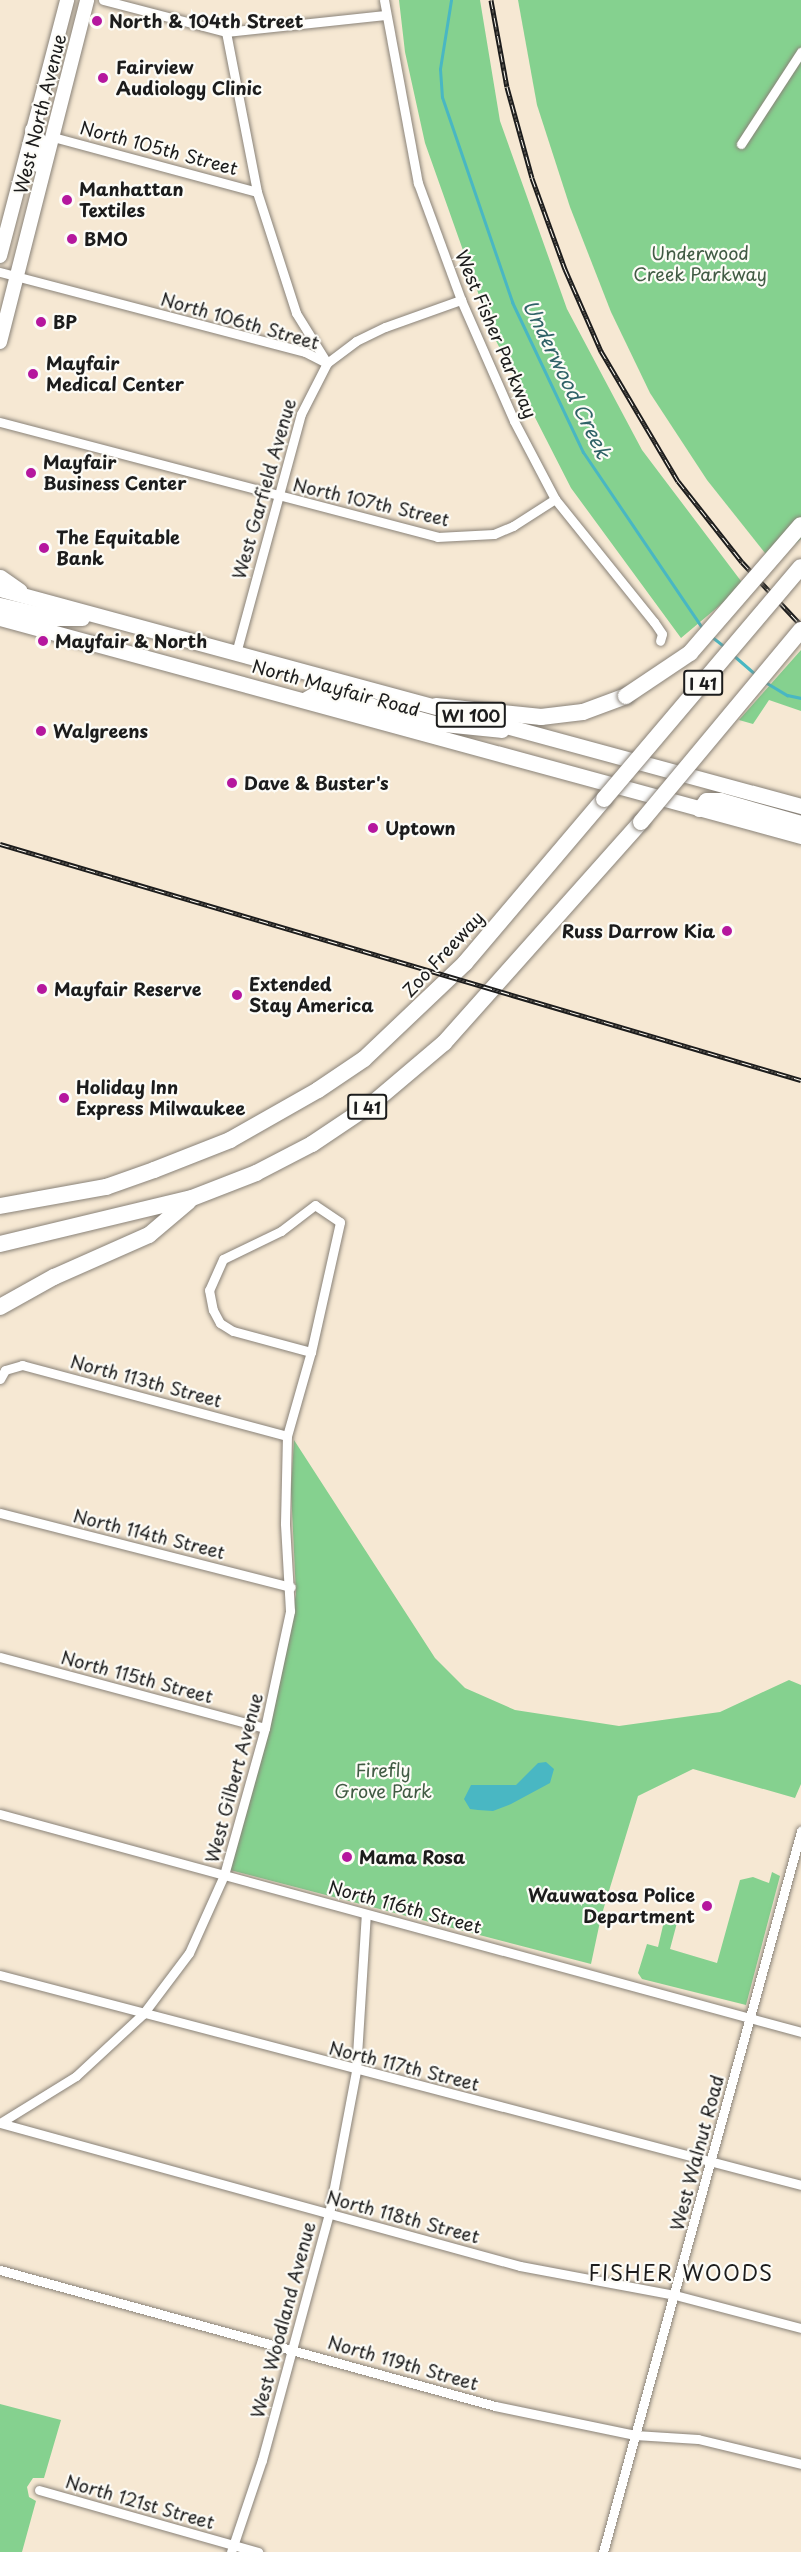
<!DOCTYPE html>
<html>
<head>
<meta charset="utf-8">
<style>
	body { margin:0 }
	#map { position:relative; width:801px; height:2552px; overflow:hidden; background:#f6e8d3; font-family:"Playpen Sans",sans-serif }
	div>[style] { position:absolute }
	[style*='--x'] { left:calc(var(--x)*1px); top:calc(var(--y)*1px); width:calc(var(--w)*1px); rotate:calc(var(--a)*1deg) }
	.green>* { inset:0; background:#85d18f }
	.water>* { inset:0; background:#49b7c3 }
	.stream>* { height:3px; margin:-1.5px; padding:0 1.5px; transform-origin:1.5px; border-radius:1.5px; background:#49b7c3 }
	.roads { filter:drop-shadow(0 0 2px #898278) drop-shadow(0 0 2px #898278) }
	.minor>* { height:9px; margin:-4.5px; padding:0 4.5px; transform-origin:4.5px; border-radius:4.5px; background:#fff }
	.secondary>* { height:14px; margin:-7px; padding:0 7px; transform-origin:7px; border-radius:7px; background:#fff }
	.primary>* { height:15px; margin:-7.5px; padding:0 7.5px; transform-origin:7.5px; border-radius:7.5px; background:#fff }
	.motorway>* { height:16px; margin:-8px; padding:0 8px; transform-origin:8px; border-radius:8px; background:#fff }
	.rail>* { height:5px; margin-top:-2.5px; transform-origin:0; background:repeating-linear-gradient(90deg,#fdfcf7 0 9px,#1c1c1c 0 18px); box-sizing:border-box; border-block:2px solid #1c1c1c }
	.bridges { filter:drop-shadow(0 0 2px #898278) drop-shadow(0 0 2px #898278) }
	.motorway-bridge>* { height:16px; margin:-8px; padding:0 8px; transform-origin:8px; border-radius:8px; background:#fff }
	.dots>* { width:16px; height:16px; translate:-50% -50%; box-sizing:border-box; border:3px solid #fdfcf7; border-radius:50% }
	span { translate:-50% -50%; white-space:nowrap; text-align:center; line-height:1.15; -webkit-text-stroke:4.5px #fdfcf7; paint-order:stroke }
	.shield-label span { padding:2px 4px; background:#fdfcf7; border:2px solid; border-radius:4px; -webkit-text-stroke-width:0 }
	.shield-label { font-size:16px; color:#1c1c1c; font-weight:700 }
	.poi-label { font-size:18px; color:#1c1c1c; font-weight:700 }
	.left { translate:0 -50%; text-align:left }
	.right { translate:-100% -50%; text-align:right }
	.street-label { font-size:18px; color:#1c1c1c }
	.park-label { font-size:18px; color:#415b44 }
	.water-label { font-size:20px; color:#306267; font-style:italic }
	.quarter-label { font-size:21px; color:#1c1c1c; letter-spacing:1.5px }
</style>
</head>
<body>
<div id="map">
	<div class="green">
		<i style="clip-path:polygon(399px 0,480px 0,500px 121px,567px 309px,642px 450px,744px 585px,681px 638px,571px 488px,493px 335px,425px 143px,405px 52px)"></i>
		<i style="clip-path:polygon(518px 0,801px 0,801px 539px,773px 563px,707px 480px,650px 393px,611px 312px,570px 207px,537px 105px)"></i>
		<i style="clip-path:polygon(801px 650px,801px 711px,769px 700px,753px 724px,739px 720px)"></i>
		<i style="clip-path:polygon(294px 1440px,435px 1658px,465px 1688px,515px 1710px,619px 1726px,720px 1712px,789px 1680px,801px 1685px,801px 1784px,795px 1798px,693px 1769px,638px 1796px,601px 1917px,591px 1964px,230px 1870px,272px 1713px,296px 1594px,291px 1489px)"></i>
		<i style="clip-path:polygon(772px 1872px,780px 1876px,746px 2005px,642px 1979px,638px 1973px,647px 1944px,658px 1947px,665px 1917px,678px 1919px,670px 1949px,717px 1963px,740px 1880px,753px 1877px,769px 1883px)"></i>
		<i style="clip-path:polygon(0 2404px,61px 2420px,44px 2478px,33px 2478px,27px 2487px,29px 2497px,36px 2501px,22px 2552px,0 2552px)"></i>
	</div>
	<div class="water">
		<i style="clip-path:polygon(546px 1762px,554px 1769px,550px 1783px,511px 1804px,493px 1811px,478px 1810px,470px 1809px,464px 1799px,471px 1785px,516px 1785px,538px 1763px)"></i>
	</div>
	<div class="stream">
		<i style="--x:451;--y:0;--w:70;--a:99.1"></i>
		<i style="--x:440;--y:69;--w:28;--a:86"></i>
		<i style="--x:442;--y:97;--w:217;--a:71.1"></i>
		<i style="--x:512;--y:302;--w:166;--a:64.7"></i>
		<i style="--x:583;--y:452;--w:214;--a:55.9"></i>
		<i style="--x:712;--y:637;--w:18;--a:38"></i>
		<i style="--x:733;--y:655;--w:32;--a:41"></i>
		<i style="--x:765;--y:682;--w:26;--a:31"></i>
		<i style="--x:787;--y:695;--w:14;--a:12"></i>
	</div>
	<div class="roads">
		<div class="minor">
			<i style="--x:103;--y:0;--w:127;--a:14.6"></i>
			<i style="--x:226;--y:32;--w:160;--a:-6.1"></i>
			<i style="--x:384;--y:0;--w:186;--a:79.5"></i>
			<i style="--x:418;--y:183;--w:125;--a:69.8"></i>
			<i style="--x:461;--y:300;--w:132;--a:66.3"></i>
			<i style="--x:514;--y:421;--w:88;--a:62.3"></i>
			<i style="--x:555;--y:499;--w:158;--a:51.2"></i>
			<i style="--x:654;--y:622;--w:14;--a:56"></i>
			<i style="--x:662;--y:634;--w:7;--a:106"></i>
			<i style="--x:226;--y:32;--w:163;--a:79"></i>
			<i style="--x:257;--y:192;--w:127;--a:72.1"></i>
			<i style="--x:296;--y:313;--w:59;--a:58.2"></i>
			<i style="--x:53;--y:137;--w:211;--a:15.1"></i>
			<i style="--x:741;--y:144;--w:110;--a:-56.9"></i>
			<i style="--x:0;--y:272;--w:315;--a:14.7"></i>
			<i style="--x:305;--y:352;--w:22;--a:27"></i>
			<i style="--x:0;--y:422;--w:452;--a:14.7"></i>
			<i style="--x:437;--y:537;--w:57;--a:-3"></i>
			<i style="--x:494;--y:534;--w:21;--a:-23"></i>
			<i style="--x:513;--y:526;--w:50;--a:-32.7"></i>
			<i style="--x:236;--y:653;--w:248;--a:-74.8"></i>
			<i style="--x:301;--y:414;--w:57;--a:-63"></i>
			<i style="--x:327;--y:363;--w:36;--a:-37"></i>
			<i style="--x:356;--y:341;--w:32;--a:-26"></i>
			<i style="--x:385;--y:327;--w:81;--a:-19.6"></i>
			<i style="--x:0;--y:1379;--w:10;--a:-61"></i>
			<i style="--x:5;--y:1370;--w:18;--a:-16"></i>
			<i style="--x:22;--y:1365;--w:274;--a:15"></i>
			<i style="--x:0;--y:1513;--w:300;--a:14.3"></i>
			<i style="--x:0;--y:1657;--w:274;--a:15"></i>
			<i style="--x:0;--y:1814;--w:830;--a:15.22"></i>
			<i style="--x:0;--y:1975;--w:828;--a:14.69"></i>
			<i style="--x:0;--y:2123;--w:89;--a:-31.7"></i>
			<i style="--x:76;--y:2076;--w:91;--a:-42.8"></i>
			<i style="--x:143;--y:2014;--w:76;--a:-53"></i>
			<i style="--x:189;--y:1953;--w:85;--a:-65.8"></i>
			<i style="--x:224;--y:1875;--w:153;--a:-74.4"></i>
			<i style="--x:265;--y:1728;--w:120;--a:-77.9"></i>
			<i style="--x:290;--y:1611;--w:88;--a:-93.3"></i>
			<i style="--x:285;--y:1523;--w:87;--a:-88.7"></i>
			<i style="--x:287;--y:1436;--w:87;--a:-74.1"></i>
			<i style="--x:311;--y:1352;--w:133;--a:-77.4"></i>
			<i style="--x:340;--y:1222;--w:30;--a:-146"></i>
			<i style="--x:315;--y:1205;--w:43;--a:142.6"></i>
			<i style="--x:281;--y:1231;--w:64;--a:154.2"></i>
			<i style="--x:223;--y:1259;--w:34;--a:114"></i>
			<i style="--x:209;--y:1290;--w:20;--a:79"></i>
			<i style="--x:213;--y:1310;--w:15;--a:62"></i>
			<i style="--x:220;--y:1323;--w:15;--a:32"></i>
			<i style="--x:233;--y:1331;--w:81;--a:15.1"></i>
			<i style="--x:0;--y:2123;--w:539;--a:15.38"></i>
			<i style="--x:520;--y:2266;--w:158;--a:10.6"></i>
			<i style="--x:675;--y:2295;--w:130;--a:14.7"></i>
			<i style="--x:0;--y:2270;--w:513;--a:15.36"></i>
			<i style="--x:495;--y:2406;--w:143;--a:11.7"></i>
			<i style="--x:635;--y:2435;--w:63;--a:3.6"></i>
			<i style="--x:698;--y:2439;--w:106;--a:13.6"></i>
			<i style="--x:39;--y:2490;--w:228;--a:15.8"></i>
			<i style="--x:231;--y:2552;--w:97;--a:-71.4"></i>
			<i style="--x:262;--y:2460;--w:255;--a:-74.8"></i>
			<i style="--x:329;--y:2214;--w:146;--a:-79.3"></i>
			<i style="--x:356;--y:2071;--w:157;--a:-86.4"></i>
			<i style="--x:603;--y:2552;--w:748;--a:-74.64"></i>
		</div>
		<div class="secondary">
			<i style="--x:32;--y:130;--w:14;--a:54"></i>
			<i style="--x:40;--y:141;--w:24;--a:95"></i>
			<i style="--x:0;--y:256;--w:265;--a:-75.3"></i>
			<i style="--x:0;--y:342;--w:353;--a:-75.7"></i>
		</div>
		<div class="primary">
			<i style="--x:0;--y:577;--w:24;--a:35"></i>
			<i style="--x:0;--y:589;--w:830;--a:15.16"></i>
			<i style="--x:0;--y:605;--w:57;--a:13.3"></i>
			<i style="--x:55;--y:618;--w:27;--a:0"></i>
			<i style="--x:0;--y:618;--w:830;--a:15.22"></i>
			<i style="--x:306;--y:699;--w:14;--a:-30"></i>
			<i style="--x:318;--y:692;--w:8;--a:7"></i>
			<i style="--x:326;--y:693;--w:112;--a:15.5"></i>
			<i style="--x:434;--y:723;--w:68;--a:5.9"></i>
			<i style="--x:699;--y:809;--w:11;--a:-52"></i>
			<i style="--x:706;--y:800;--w:14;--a:0"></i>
			<i style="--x:720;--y:800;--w:84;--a:15.9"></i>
		</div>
		<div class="motorway">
			<i style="--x:436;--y:706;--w:106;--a:6"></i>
			<i style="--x:541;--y:717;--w:42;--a:-6.8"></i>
			<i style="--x:583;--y:712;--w:46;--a:-20.4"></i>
			<i style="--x:0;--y:1206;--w:108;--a:-10.2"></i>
			<i style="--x:106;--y:1187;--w:51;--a:-19.5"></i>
			<i style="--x:154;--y:1170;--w:82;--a:-21.5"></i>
			<i style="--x:230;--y:1140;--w:101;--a:-29.6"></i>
			<i style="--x:318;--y:1090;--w:55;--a:-34"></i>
			<i style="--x:364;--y:1059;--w:139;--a:-43.5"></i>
			<i style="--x:465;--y:963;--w:215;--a:-49.7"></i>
			<i style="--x:0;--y:1244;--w:197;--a:-13.5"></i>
			<i style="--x:192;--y:1198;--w:69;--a:-21.3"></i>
			<i style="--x:256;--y:1173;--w:63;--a:-27.4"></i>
			<i style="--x:312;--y:1144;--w:73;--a:-33.9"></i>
			<i style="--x:373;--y:1103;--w:93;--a:-40.2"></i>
			<i style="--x:444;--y:1043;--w:296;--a:-48.3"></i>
			<i style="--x:0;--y:1307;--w:62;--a:-29.1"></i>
			<i style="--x:54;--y:1277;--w:104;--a:-23.9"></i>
			<i style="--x:149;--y:1235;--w:52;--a:-40.4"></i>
		</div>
	</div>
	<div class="rail">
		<i style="--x:491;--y:0;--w:88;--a:79.6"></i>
		<i style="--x:507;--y:87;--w:94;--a:74.6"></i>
		<i style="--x:532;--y:178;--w:97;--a:70.1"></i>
		<i style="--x:565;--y:269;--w:90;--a:66.3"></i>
		<i style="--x:601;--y:351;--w:151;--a:59.4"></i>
		<i style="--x:678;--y:481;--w:103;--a:51.7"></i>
		<i style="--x:742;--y:562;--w:86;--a:46.9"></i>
		<i style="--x:0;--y:844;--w:835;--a:16.42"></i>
	</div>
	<div class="bridges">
		<div class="motorway-bridge">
			<i style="--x:626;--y:696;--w:77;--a:-33.9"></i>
			<i style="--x:690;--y:653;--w:169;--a:-49.1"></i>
			<i style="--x:604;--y:799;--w:304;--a:-49.7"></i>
			<i style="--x:641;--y:822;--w:250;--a:-50.2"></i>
		</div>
	</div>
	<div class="dots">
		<i style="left:97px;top:21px;background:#b5179e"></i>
		<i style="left:103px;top:78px;background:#b5179e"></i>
		<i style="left:67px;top:200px;background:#b5179e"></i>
		<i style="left:72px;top:239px;background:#b5179e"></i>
		<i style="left:41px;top:322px;background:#b5179e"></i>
		<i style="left:33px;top:374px;background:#b5179e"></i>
		<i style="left:31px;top:473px;background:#b5179e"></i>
		<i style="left:44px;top:548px;background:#b5179e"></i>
		<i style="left:43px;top:641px;background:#b5179e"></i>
		<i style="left:41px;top:731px;background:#b5179e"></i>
		<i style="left:232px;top:783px;background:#b5179e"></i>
		<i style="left:373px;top:828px;background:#b5179e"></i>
		<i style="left:727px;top:931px;background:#b5179e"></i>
		<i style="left:42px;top:989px;background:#b5179e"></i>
		<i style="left:237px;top:995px;background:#b5179e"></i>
		<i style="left:64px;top:1098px;background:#b5179e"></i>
		<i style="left:347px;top:1857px;background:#b5179e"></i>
		<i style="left:707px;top:1906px;background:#b5179e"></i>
	</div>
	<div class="shield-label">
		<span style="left:703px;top:683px">I 41</span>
		<span style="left:471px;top:715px">WI 100</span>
		<span style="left:367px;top:1107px">I 41</span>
	</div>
	<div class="poi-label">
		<span class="left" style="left:109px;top:21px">North &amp; 104th Street</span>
		<span class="left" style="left:116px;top:78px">Fairview<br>Audiology Clinic</span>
		<span class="left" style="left:79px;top:200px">Manhattan<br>Textiles</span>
		<span class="left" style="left:84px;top:239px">BMO</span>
		<span class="left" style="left:53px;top:322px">BP</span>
		<span class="left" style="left:46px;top:374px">Mayfair<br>Medical Center</span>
		<span class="left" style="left:43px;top:473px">Mayfair<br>Business Center</span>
		<span class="left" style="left:56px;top:548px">The Equitable<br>Bank</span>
		<span class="left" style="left:55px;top:641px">Mayfair &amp; North</span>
		<span class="left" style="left:53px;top:731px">Walgreens</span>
		<span class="left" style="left:244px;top:783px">Dave &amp; Buster's</span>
		<span class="left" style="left:385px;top:828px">Uptown</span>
		<span class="right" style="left:715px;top:931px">Russ Darrow Kia</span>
		<span class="left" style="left:249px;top:995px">Extended<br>Stay America</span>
		<span class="left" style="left:54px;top:989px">Mayfair Reserve</span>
		<span class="left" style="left:76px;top:1098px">Holiday Inn<br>Express Milwaukee</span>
		<span class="left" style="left:359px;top:1857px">Mama Rosa</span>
		<span class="right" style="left:695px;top:1906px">Wauwatosa Police<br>Department</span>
	</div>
	<div class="street-label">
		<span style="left:40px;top:114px;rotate:-76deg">West North Avenue</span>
		<span style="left:159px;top:148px;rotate:15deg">North 105th Street</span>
		<span style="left:240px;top:321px;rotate:16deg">North 106th Street</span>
		<span style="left:496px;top:334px;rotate:67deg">West Fisher Parkway</span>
		<span style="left:264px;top:489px;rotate:-74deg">West Garfield Avenue</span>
		<span style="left:371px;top:502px;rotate:13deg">North 107th Street</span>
		<span style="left:336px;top:688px;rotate:15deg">North Mayfair Road</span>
		<span style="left:443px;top:954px;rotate:-47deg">Zoo Freeway</span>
		<span style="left:146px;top:1381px;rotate:15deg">North 113th Street</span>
		<span style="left:149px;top:1534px;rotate:14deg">North 114th Street</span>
		<span style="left:137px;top:1677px;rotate:15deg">North 115th Street</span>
		<span style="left:234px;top:1778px;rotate:-75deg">West Gilbert Avenue</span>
		<span style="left:405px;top:1907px;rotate:15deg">North 116th Street</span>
		<span style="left:404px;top:2066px;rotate:14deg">North 117th Street</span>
		<span style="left:697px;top:2153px;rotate:-75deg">West Walnut Road</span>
		<span style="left:403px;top:2217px;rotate:15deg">North 118th Street</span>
		<span style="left:283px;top:2320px;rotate:-75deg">West Woodland Avenue</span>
		<span style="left:403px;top:2363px;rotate:16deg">North 119th Street</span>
		<span style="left:140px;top:2502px;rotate:16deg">North 121st Street</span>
	</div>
	<div class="park-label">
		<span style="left:700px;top:264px">Underwood<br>Creek Parkway</span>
		<span style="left:383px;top:1781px">Firefly<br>Grove Park</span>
	</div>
	<div class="water-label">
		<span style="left:567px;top:379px;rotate:64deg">Underwood Creek</span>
	</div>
	<div class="quarter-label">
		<span style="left:681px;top:2272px">FISHER WOODS</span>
	</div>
</div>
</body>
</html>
